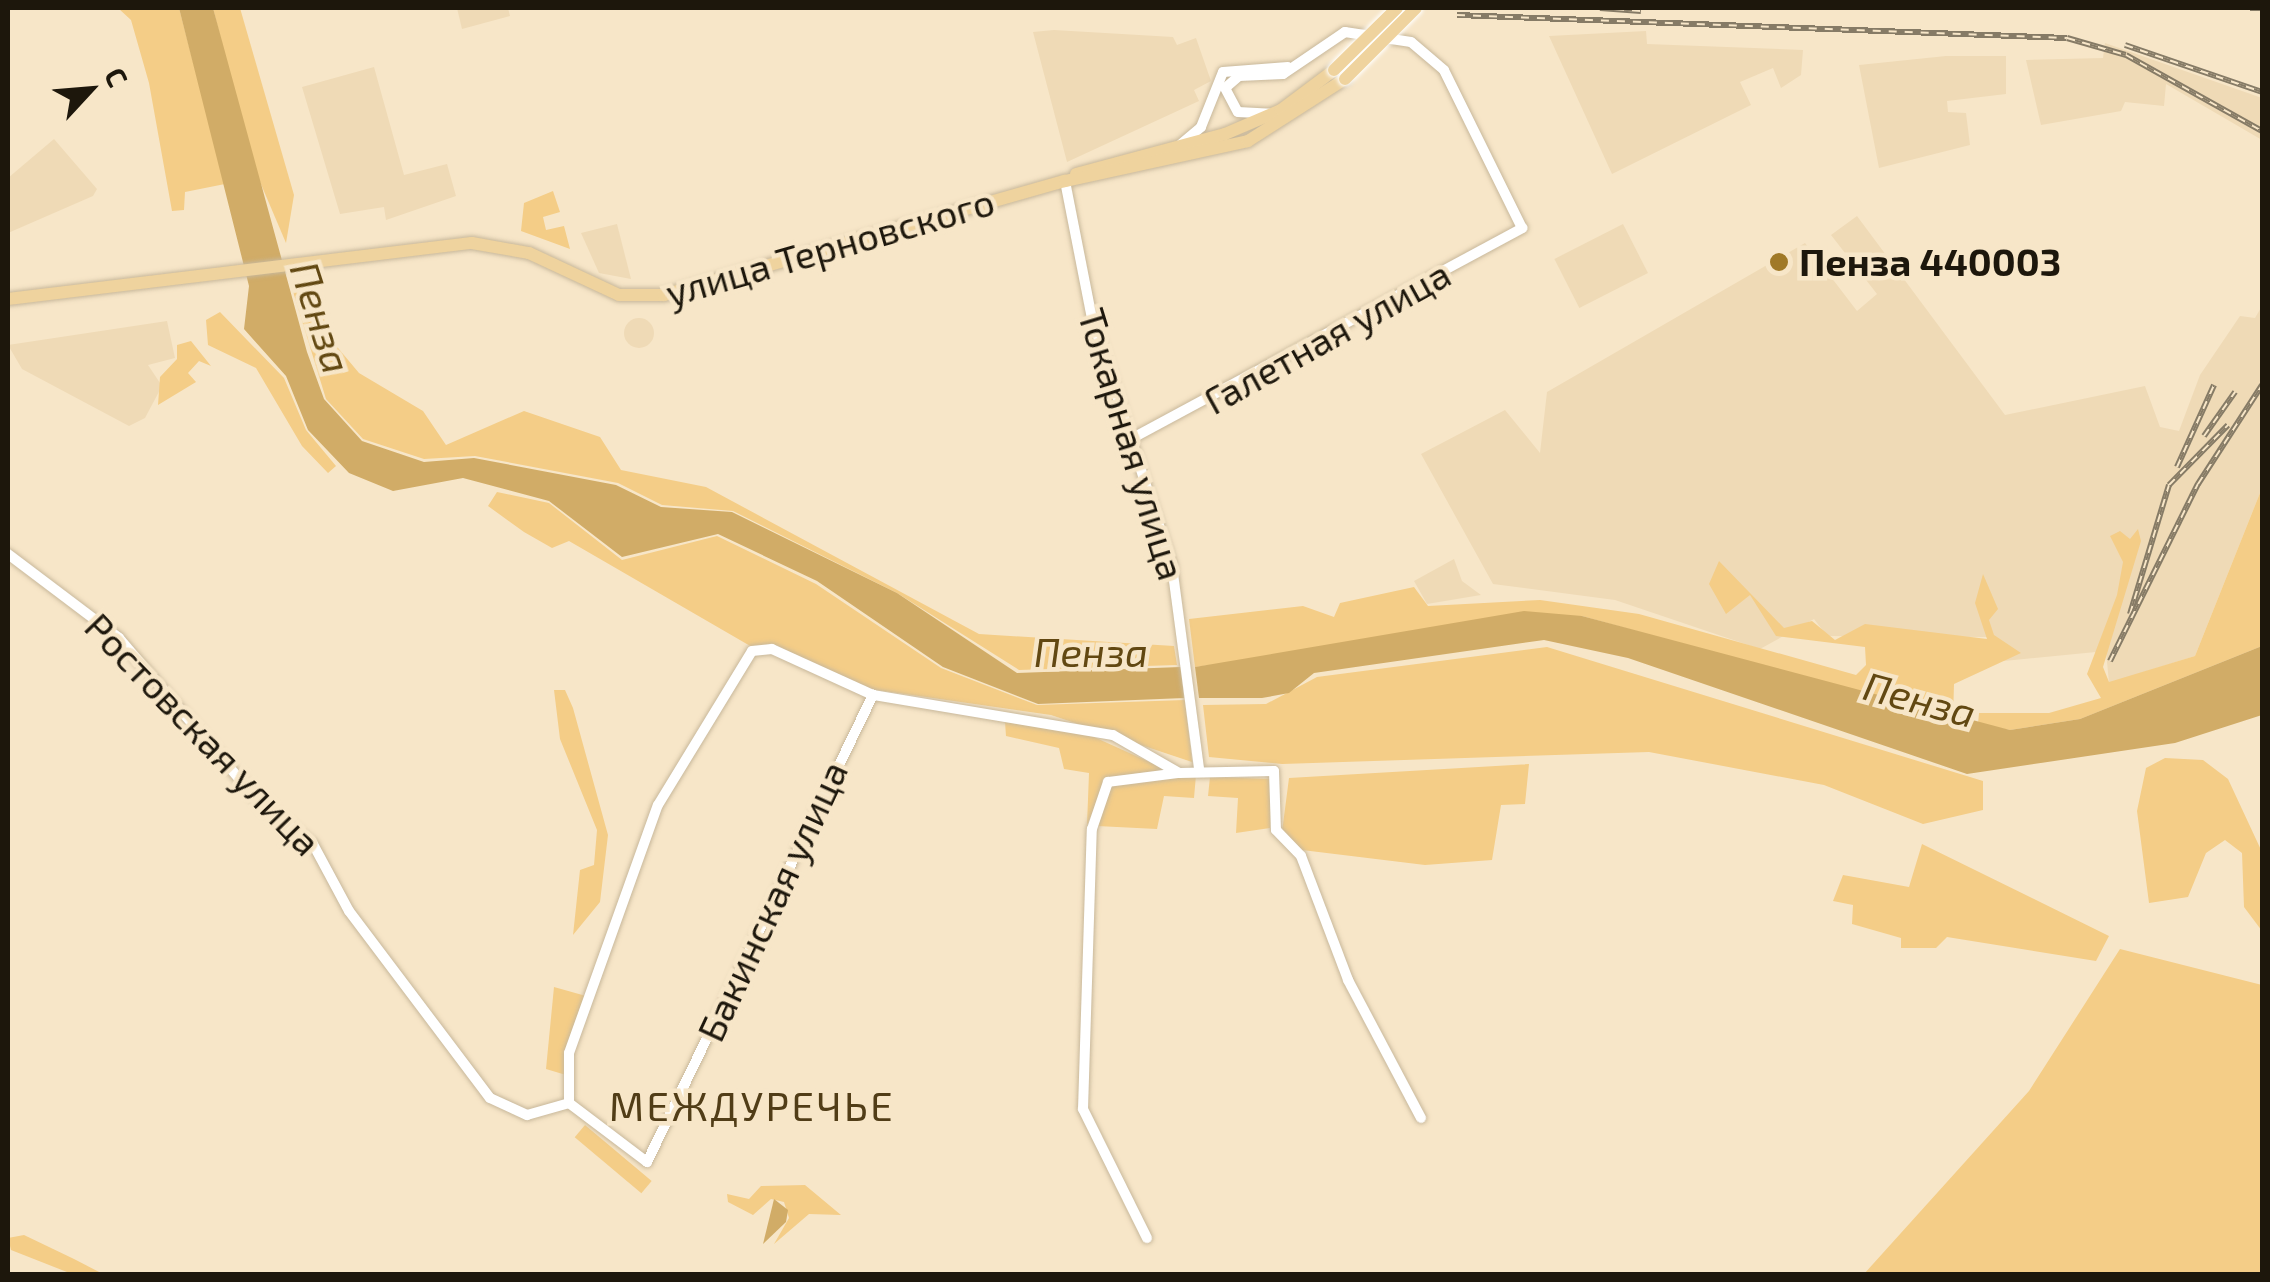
<!DOCTYPE html>
<html>
<head>
<meta charset="utf-8">
<style>
	body { margin:0 }
	#map { position:relative; width:2270px; height:1282px; overflow:hidden; background:#f7e6c8; font-family:"Exo 2",sans-serif }
	div>[style] { position:absolute }
	[style*='--x'] { left:calc(var(--x)*1px); top:calc(var(--y)*1px); width:calc(var(--w)*1px); rotate:calc(var(--a)*1deg) }
	.built>* { inset:0; background:#efdab6; transform-origin:0 0 }
	.round { border-radius:50% }
	.green>* { inset:0; background:#f4cd87; transform-origin:0 0 }
	.water>* { inset:0; background:#d1ac67 }
	.roads { filter:drop-shadow(0 0 2px #c8b89b) drop-shadow(0 0 2px #c8b89b) }
	.minor>* { height:10px; margin:-5px; padding:0 5px; transform-origin:5px; border-radius:5px; background:#fff }
	.major>* { height:12px; margin:-6px; padding:0 6px; transform-origin:6px; border-radius:6px; background:#efd39e }
	.rail>* { height:6px; margin-top:-3px; transform-origin:0; background:repeating-linear-gradient(90deg,#f7e6c8 0 8px,#867b66 0 16px); box-sizing:border-box; border-block:2px solid #867b66 }
	.bridges { filter:drop-shadow(0 0 2px #fff) drop-shadow(0 0 2px #fff) }
	.major-bridge>* { height:12px; margin:-6px; padding:0 6px; transform-origin:6px; border-radius:6px; background:#efd39e }
	.dots>* { width:28px; height:28px; translate:-50% -50%; box-sizing:border-box; border:5px solid #f7e6c8; border-radius:50% }
	span { translate:-50% -50%; white-space:nowrap; text-align:center; line-height:1.15; -webkit-text-stroke:9px #f7e6c8; paint-order:stroke }
	.street-label { font-size:38px; color:#1d170c }
	.poi-label { font-size:38px; color:#1d170c; font-weight:700 }
	.left { translate:0 -50%; text-align:left }
	.water-label { font-size:40px; color:#624812; font-style:italic }
	.neighbourhood-label { font-size:40px; color:#513d17; letter-spacing:2.5px }
	.frame { position:absolute; inset:0; border:10px solid #1d170c; pointer-events:none }
	.north { position:absolute; left:40px; top:40px; width:100px; height:100px; -webkit-text-stroke:8px #f7e6c8; paint-order:stroke; rotate:64deg; font-size:28px; font-weight:700; line-height:40px; text-align:center; color:#1d170c }
	.north::after { content:''; display:block; margin:auto; width:35px; height:45px; background:#1d170c; clip-path:polygon(50% 0,100% 100%,50% 72%,0 100%) }
</style>
</head>
<body>
<div id="map">
	<div class="built">
		<i style="clip-path:polygon(457px 8px,508px 8px,510px 16px,462px 29px)"></i>
		<i style="clip-path:polygon(1054px 30px,1173px 37px,1177px 45px,1196px 38px,1211px 81px,1194px 90px,1199px 101px,1067px 162px,1033px 32px)"></i>
		<i style="clip-path:polygon(1646px 31px,1647px 44px,1803px 50px,1801px 75px,1781px 88px,1773px 68px,1740px 82px,1751px 105px,1612px 174px,1549px 36px)"></i>
		<i style="clip-path:polygon(2105px 43px,2262px 98px,2262px 140px,2166px 84px,2164px 106px,2125px 102px,2121px 111px,2041px 125px,2026px 60px,2103px 58px)"></i>
		<i style="clip-path:polygon(1946px 56px,2006px 56px,2006px 94px,1947px 101px,1948px 112px,1966px 113px,1970px 145px,1879px 168px,1859px 65px)"></i>
		<i style="clip-path:polygon(374px 67px,404px 175px,447px 164px,456px 196px,386px 220px,384px 207px,340px 214px,302px 87px)"></i>
		<i style="clip-path:polygon(54px 139px,97px 189px,93px 196px,8px 233px,8px 178px)"></i>
		<i style="clip-path:polygon(1857px 216px,2005px 415px,2145px 386px,2160px 427px,2179px 431px,2200px 375px,2240px 316px,2255px 318px,2262px 306px,2262px 488px,2195px 656px,2109px 683px,2106px 651px,2004px 661px,1989px 637px,1827px 636px,1814px 619px,1760px 649px,1615px 600px,1493px 584px,1421px 454px,1505px 410px,1540px 453px,1547px 392px,1805px 243px,1857px 311px,1877px 294px,1831px 235px)"></i>
		<i style="clip-path:polygon(617px 224px,631px 279px,599px 273px,581px 233px)"></i>
		<i style="left:1623px;top:224px;width:55px;height:77px;rotate:63deg"></i>
		<i class="round" style="left:624px;top:318px;width:30px;height:30px"></i>
		<i style="clip-path:polygon(167px 321px,175px 358px,148px 365px,162px 386px,145px 418px,129px 426px,22px 369px,8px 345px)"></i>
		<i style="clip-path:polygon(1454px 559px,1462px 581px,1481px 595px,1427px 604px,1414px 581px)"></i>
	</div>
	<div class="green">
		<i style="clip-path:polygon(118px 8px,179px 8px,225px 184px,185px 192px,184px 210px,172px 211px,149px 83px,131px 20px)"></i>
		<i style="clip-path:polygon(213px 8px,240px 8px,294px 195px,286px 243px,252px 163px)"></i>
		<i style="clip-path:polygon(553px 191px,560px 212px,543px 217px,546px 230px,564px 226px,570px 249px,521px 231px,524px 203px)"></i>
		<i style="clip-path:polygon(291px 285px,312px 288px,333px 342px,359px 373px,423px 411px,446px 445px,524px 411px,600px 437px,621px 470px,706px 487px,979px 634px,1174px 646px,1177px 665px,1019px 670px,897px 593px,733px 511px,662px 505px,618px 483px,475px 456px,424px 459px,363px 439px,326px 399px)"></i>
		<i style="clip-path:polygon(220px 312px,284px 378px,306px 430px,336px 466px,328px 473px,302px 446px,256px 368px,208px 345px,206px 320px)"></i>
		<i style="clip-path:polygon(191px 341px,211px 366px,199px 361px,188px 373px,196px 382px,158px 405px,160px 377px,177px 359px,177px 345px)"></i>
		<i style="clip-path:polygon(2262px 488px,2262px 646px,2080px 719px,2010px 730px,1978px 724px,1979px 713px,2049px 713px,2101px 698px,2087px 674px,2117px 595px,2123px 562px,2110px 536px,2120px 531px,2130px 539px,2138px 529px,2141px 541px,2103px 667px,2109px 682px,2195px 656px)"></i>
		<i style="clip-path:polygon(497px 492px,549px 503px,622px 560px,717px 536px,816px 584px,941px 668px,1037px 705px,1185px 700px,1192px 762px,1051px 715px,863px 688px,776px 645px,752px 647px,569px 541px,552px 548px,524px 532px,488px 506px)"></i>
		<i style="clip-path:polygon(1719px 561px,1784px 628px,1812px 621px,1835px 640px,1865px 624px,1987px 639px,1975px 603px,1983px 574px,1998px 609px,1989px 620px,1994px 635px,2021px 653px,1954px 684px,1953px 719px,1582px 616px,1195px 667px,1189px 619px,1303px 606px,1334px 617px,1340px 603px,1414px 587px,1428px 606px,1540px 600px,1639px 614px,1856px 675px,1866px 665px,1865px 647px,1776px 636px,1750px 595px,1726px 614px,1709px 584px)"></i>
		<i style="clip-path:polygon(1547px 647px,1983px 781px,1983px 810px,1923px 824px,1824px 785px,1649px 752px,1282px 764px,1209px 757px,1203px 705px,1266px 704px,1317px 677px)"></i>
		<i style="clip-path:polygon(554px 690px,565px 690px,573px 708px,608px 835px,600px 902px,573px 935px,580px 870px,594px 865px,597px 830px,560px 739px)"></i>
		<i style="clip-path:polygon(1005px 722px,1083px 732px,1167px 770px,1108px 777px,1087px 825px,1089px 773px,1064px 769px,1059px 748px,1006px 736px)"></i>
		<i style="clip-path:polygon(2165px 758px,2203px 760px,2228px 779px,2262px 852px,2262px 931px,2244px 907px,2242px 853px,2225px 840px,2206px 853px,2188px 897px,2149px 903px,2137px 811px,2146px 768px)"></i>
		<i style="clip-path:polygon(1529px 764px,1525px 804px,1501px 805px,1492px 860px,1425px 865px,1302px 850px,1282px 832px,1289px 778px)"></i>
		<i style="clip-path:polygon(1196px 775px,1194px 798px,1164px 796px,1157px 829px,1097px 826px,1111px 786px)"></i>
		<i style="clip-path:polygon(1210px 777px,1274px 779px,1270px 828px,1236px 833px,1238px 798px,1208px 796px)"></i>
		<i style="clip-path:polygon(1922px 844px,2109px 936px,2096px 961px,1947px 937px,1936px 948px,1901px 948px,1901px 938px,1852px 924px,1853px 905px,1833px 901px,1843px 875px,1909px 887px)"></i>
		<i style="clip-path:polygon(2120px 949px,2262px 985px,2262px 1274px,1864px 1274px,2029px 1091px)"></i>
		<i style="clip-path:polygon(554px 987px,586px 996px,566px 1075px,546px 1069px)"></i>
		<i style="left:585px;top:1125px;width:87px;height:16px;rotate:40deg"></i>
		<i style="clip-path:polygon(805px 1185px,841px 1215px,809px 1214px,774px 1244px,789px 1218px,784px 1202px,771px 1199px,753px 1215px,728px 1202px,727px 1194px,749px 1199px,761px 1186px)"></i>
		<i style="clip-path:polygon(24px 1235px,74px 1259px,103px 1274px,72px 1274px,11px 1250px,8px 1238px)"></i>
	</div>
	<div class="water">
		<i style="clip-path:polygon(179px 8px,213px 8px,307px 352px,324px 399px,362px 441px,424px 462px,474px 458px,616px 485px,661px 507px,732px 512px,897px 593px,1017px 673px,1181px 667px,1184px 698px,1038px 704px,943px 667px,817px 581px,718px 534px,622px 557px,549px 501px,463px 478px,393px 491px,349px 473px,308px 430px,286px 376px,244px 329px,249px 286px)"></i>
		<i style="clip-path:polygon(1524px 611px,1582px 616px,2010px 730px,2080px 719px,2262px 646px,2262px 715px,2175px 743px,1967px 774px,1628px 658px,1544px 640px,1314px 673px,1289px 693px,1262px 698px,1199px 698px,1195px 667px)"></i>
		<i style="clip-path:polygon(774px 1199px,788px 1210px,786px 1222px,763px 1244px)"></i>
	</div>
	<div class="roads">
		<div class="minor">
			<i style="--x:1181;--y:144;--w:26;--a:-40"></i>
			<i style="--x:1201;--y:127;--w:59;--a:-68.2"></i>
			<i style="--x:1223;--y:72;--w:65;--a:-4.4"></i>
			<i style="--x:1065;--y:181;--w:140;--a:78.9"></i>
			<i style="--x:1092;--y:318;--w:261;--a:72.1"></i>
			<i style="--x:1172;--y:566;--w:204;--a:82.4"></i>
			<i style="--x:1129;--y:440;--w:447;--a:-28.3"></i>
			<i style="--x:1522;--y:228;--w:176;--a:-116.3"></i>
			<i style="--x:1444;--y:70;--w:43;--a:-139.7"></i>
			<i style="--x:1411;--y:42;--w:67;--a:-171.4"></i>
			<i style="--x:1345;--y:32;--w:75;--a:145.9"></i>
			<i style="--x:1283;--y:74;--w:44;--a:177.4"></i>
			<i style="--x:1239;--y:76;--w:18;--a:139"></i>
			<i style="--x:1225;--y:88;--w:27;--a:62"></i>
			<i style="--x:1238;--y:112;--w:33;--a:3"></i>
			<i style="--x:8;--y:554;--w:139;--a:37.1"></i>
			<i style="--x:119;--y:638;--w:216;--a:49.5"></i>
			<i style="--x:259;--y:802;--w:68;--a:37.9"></i>
			<i style="--x:313;--y:844;--w:76;--a:61.8"></i>
			<i style="--x:349;--y:911;--w:234;--a:53"></i>
			<i style="--x:490;--y:1098;--w:41;--a:24.7"></i>
			<i style="--x:527;--y:1115;--w:44;--a:-15.9"></i>
			<i style="--x:569;--y:1103;--w:50;--a:-90"></i>
			<i style="--x:569;--y:1053;--w:263;--a:-70.3"></i>
			<i style="--x:658;--y:805;--w:180;--a:-58.6"></i>
			<i style="--x:752;--y:651;--w:20;--a:-6"></i>
			<i style="--x:772;--y:649;--w:111;--a:24.5"></i>
			<i style="--x:873;--y:695;--w:243;--a:9.5"></i>
			<i style="--x:1113;--y:735;--w:76;--a:29.9"></i>
			<i style="--x:1179;--y:773;--w:95;--a:-1.2"></i>
			<i style="--x:1274;--y:771;--w:59;--a:88.1"></i>
			<i style="--x:1276;--y:830;--w:36;--a:46"></i>
			<i style="--x:1301;--y:856;--w:133;--a:69.2"></i>
			<i style="--x:1348;--y:980;--w:156;--a:62.1"></i>
			<i style="--x:569;--y:1103;--w:98;--a:37.1"></i>
			<i style="--x:647;--y:1162;--w:519;--a:-64.18"></i>
			<i style="--x:1147;--y:1238;--w:144;--a:-116.4"></i>
			<i style="--x:1083;--y:1109;--w:280;--a:-88.2"></i>
			<i style="--x:1092;--y:829;--w:50;--a:-71.2"></i>
			<i style="--x:1108;--y:782;--w:71;--a:-7.3"></i>
		</div>
		<div class="major">
			<i style="--x:1076;--y:174;--w:154;--a:-15"></i>
			<i style="--x:1225;--y:134;--w:61;--a:-23.2"></i>
			<i style="--x:1281;--y:110;--w:66;--a:-37"></i>
			<i style="--x:8;--y:299;--w:467;--a:-6.9"></i>
			<i style="--x:472;--y:243;--w:58;--a:10"></i>
			<i style="--x:529;--y:253;--w:99;--a:25"></i>
			<i style="--x:619;--y:295;--w:45;--a:0"></i>
			<i style="--x:664;--y:295;--w:417;--a:-15.9"></i>
			<i style="--x:1065;--y:181;--w:187;--a:-12.3"></i>
			<i style="--x:1248;--y:141;--w:115;--a:-32.6"></i>
		</div>
	</div>
	<div class="rail">
		<i style="--x:1600;--y:8;--w:41;--a:4.2"></i>
		<i style="--x:2250;--y:8;--w:12;--a:0"></i>
		<i style="--x:1457;--y:15;--w:610;--a:2.16"></i>
		<i style="--x:2067;--y:38;--w:61;--a:16.1"></i>
		<i style="--x:2126;--y:55;--w:156;--a:29.2"></i>
		<i style="--x:2125;--y:45;--w:145;--a:18.9"></i>
		<i style="--x:2204;--y:436;--w:54;--a:-54.8"></i>
		<i style="--x:2177;--y:467;--w:90;--a:-65.7"></i>
		<i style="--x:2130;--y:614;--w:135;--a:-73.2"></i>
		<i style="--x:2169;--y:485;--w:84;--a:-45.5"></i>
		<i style="--x:2110;--y:661;--w:198;--a:-63.6"></i>
		<i style="--x:2198;--y:484;--w:118;--a:-57.1"></i>
	</div>
	<div class="bridges">
		<div class="major-bridge">
			<i style="--x:1334;--y:70;--w:88;--a:-44.5"></i>
			<i style="--x:1345;--y:79;--w:100;--a:-45"></i>
		</div>
	</div>
	<div class="dots">
		<i style="left:1779px;top:262px;background:#a07927"></i>
	</div>
	<div class="street-label">
		<span style="left:830px;top:247px;rotate:-16deg">улица Терновского</span>
		<span style="left:1327px;top:337px;rotate:-29deg">Галетная улица</span>
		<span style="left:1132px;top:444px;rotate:73deg">Токарная улица</span>
		<span style="left:203px;top:734px;rotate:46deg">Ростовская улица</span>
		<span style="left:772px;top:901px;rotate:-65deg">Бакинская улица</span>
	</div>
	<div class="poi-label">
		<span class="left" style="left:1799px;top:262px">Пенза 440003</span>
	</div>
	<div class="water-label">
		<span style="left:322px;top:317px;rotate:72deg">Пенза</span>
		<span style="left:1091px;top:651px">Пенза</span>
		<span style="left:1920px;top:698px;rotate:15deg">Пенза</span>
	</div>
	<div class="neighbourhood-label">
		<span style="left:752px;top:1105px">МЕЖДУРЕЧЬЕ</span>
	</div>
	<div class="frame"></div>
	<div class="north">С</div>
</div>
</body>
</html>
